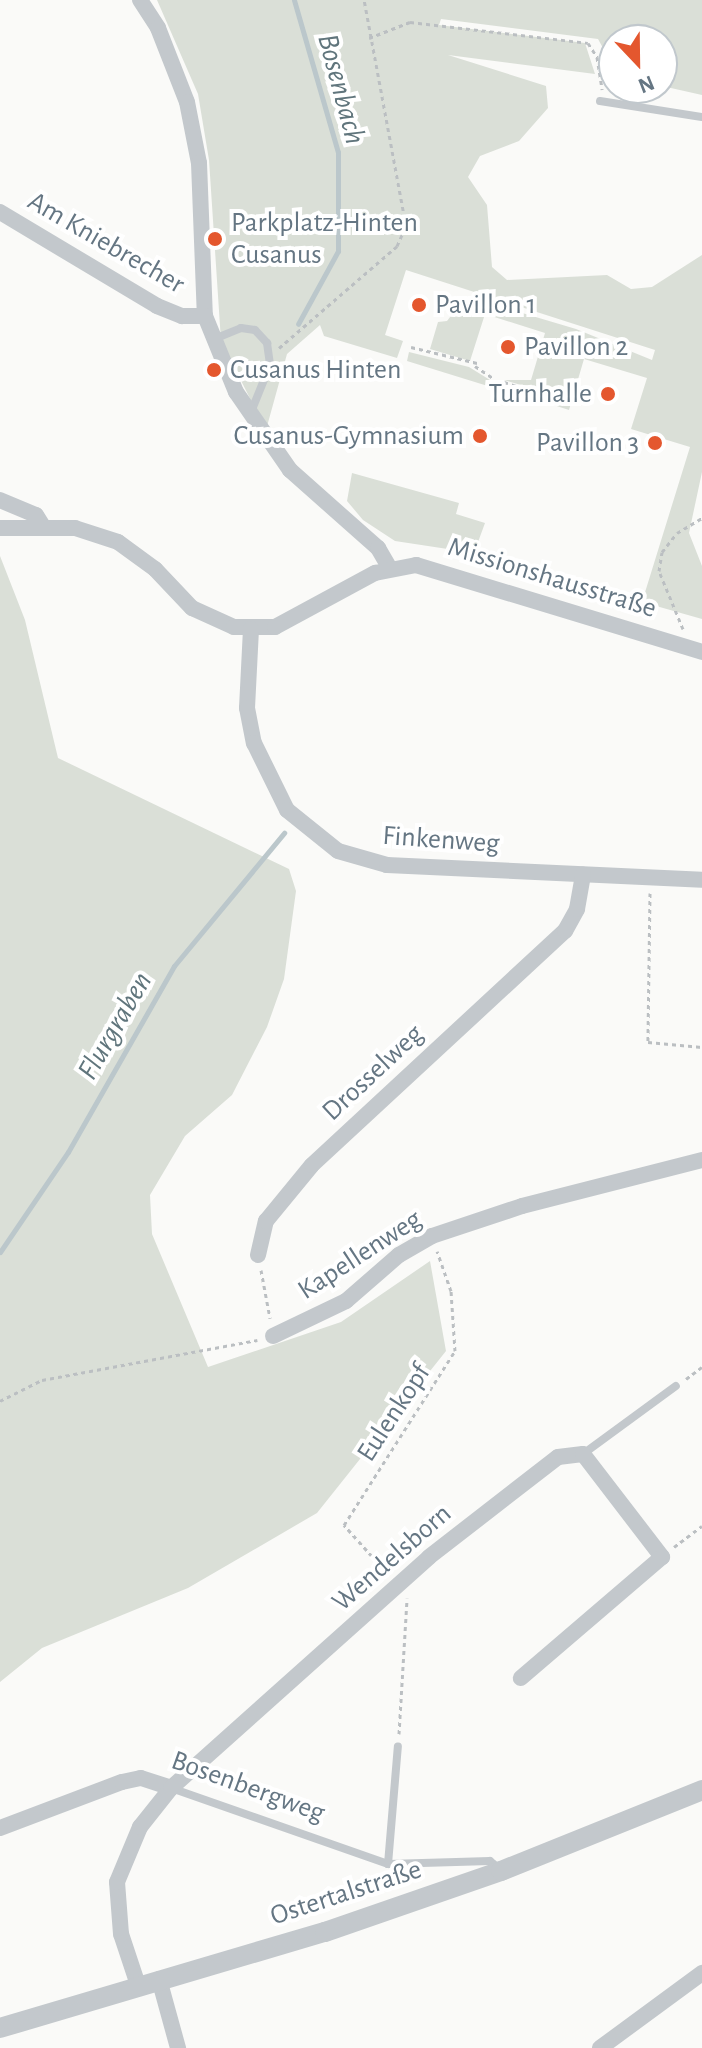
<!DOCTYPE html>
<html>
<head>
<meta charset="utf-8">
<style>
	body { margin:0 }
	#map { position:relative; width:702px; height:2048px; overflow:hidden; background:#fafaf8; font-family:"Alegreya Sans",sans-serif }
	div>[style] { position:absolute }
	[style*='--x'] { left:calc(var(--x)*1px); top:calc(var(--y)*1px); width:calc(var(--w)*1px); rotate:calc(var(--a)*1deg) }
	.green>* { inset:0; background:#dadfd7 }
	.stream>* { height:5px; margin:-2.5px; padding:0 2.5px; transform-origin:2.5px; border-radius:2.5px; background:#bbc7cb }
	.path>* { height:3px; margin-top:-1.5px; transform-origin:0; background:repeating-linear-gradient(90deg,#bbbfc2 0 4px,transparent 0 8px) }
	.service>* { height:8px; margin:-4px; padding:0 4px; transform-origin:4px; border-radius:4px; background:#c3c8cc }
	.minor>* { height:16px; margin:-8px; padding:0 8px; transform-origin:8px; border-radius:8px; background:#c3c8cc }
	.tertiary>* { height:20px; margin:-10px; padding:0 10px; transform-origin:10px; border-radius:10px; background:#c3c8cc }
	.dots>* { width:22px; height:22px; translate:-50% -50%; box-sizing:border-box; border:4px solid #fff; border-radius:50% }
	span { translate:-50% -50%; white-space:nowrap; text-align:center; line-height:1.15; -webkit-text-stroke:8px #fff; paint-order:stroke }
	.poi-label { font-size:28px; color:#657683 }
	.left { translate:0 -50%; text-align:left }
	.right { translate:-100% -50%; text-align:right }
	.street-label { font-size:28px; color:#657683 }
	.water-label { font-size:30px; color:#60757c; font-style:italic }
	.north { position:absolute; left:598px; top:24px; width:80px; height:80px; box-sizing:border-box; background:#fff; border:2px solid #c1c8cd; border-radius:50%; rotate:158deg; font-size:22px; font-weight:700; line-height:32px; text-align:center; color:#657683 }
	.north::after { content:''; display:block; margin:auto; width:28px; height:36px; background:#e4572e; clip-path:polygon(50% 0,100% 100%,50% 72%,0 100%) }
</style>
</head>
<body>
<div id="map">
	<div class="green">
		<i style="clip-path:polygon(157px 0,702px 0,702px 95px,662px 86px,662px 40px,614px 40px,614px 68px,598px 39px,441px 19px,439px 25px,585px 43px,595px 74px,448px 55px,546px 86px,548px 108px,519px 141px,480px 156px,468px 177px,487px 205px,492px 267px,507px 280px,607px 275px,631px 289px,652px 287px,702px 255px,702px 472px,689px 533px,702px 566px,702px 619px,642px 602px,690px 447px,631px 429px,647px 378px,584px 359px,569px 410px,526px 396px,528px 387px,504px 380px,531px 380px,545px 333px,485px 314px,470px 361px,430px 349px,438px 322px,447px 321px,460px 304px,479px 300px,576px 329px,652px 360px,655px 350px,406px 270px,385px 335px,403px 341px,397px 358px,324px 336px,320px 325px,287px 354px,266px 430px,221px 341px,209px 160px,198px 94px)"></i>
		<i style="clip-path:polygon(409px 352px,469px 367px,490px 380px,491px 387px,407px 361px)"></i>
		<i style="clip-path:polygon(352px 473px,459px 503px,456px 514px,485px 523px,474px 553px,395px 541px,363px 520px,347px 501px)"></i>
		<i style="clip-path:polygon(0 556px,25px 620px,58px 758px,289px 869px,296px 891px,284px 979px,267px 1027px,232px 1095px,185px 1136px,150px 1195px,152px 1234px,208px 1367px,341px 1322px,430px 1261px,446px 1351px,317px 1513px,188px 1588px,42px 1648px,0 1682px)"></i>
	</div>
	<div class="stream">
		<i style="--x:294;--y:0;--w:158;--a:73.9"></i>
		<i style="--x:338;--y:152;--w:99;--a:90"></i>
		<i style="--x:338;--y:251;--w:83;--a:118.7"></i>
		<i style="--x:0;--y:1252;--w:121;--a:-55.8"></i>
		<i style="--x:68;--y:1152;--w:214;--a:-60.3"></i>
		<i style="--x:174;--y:966;--w:173;--a:-50.4"></i>
	</div>
	<div class="path">
		<i style="--x:369;--y:38;--w:44;--a:-21.3"></i>
		<i style="--x:410;--y:22;--w:179;--a:6.7"></i>
		<i style="--x:588;--y:43;--w:17;--a:57"></i>
		<i style="--x:597;--y:57;--w:33;--a:81"></i>
		<i style="--x:411;--y:347;--w:68;--a:13.6"></i>
		<i style="--x:279;--y:348;--w:156;--a:-40.8"></i>
		<i style="--x:397;--y:246;--w:22;--a:-66"></i>
		<i style="--x:406;--y:226;--w:230;--a:-100.5"></i>
		<i style="--x:475;--y:366;--w:22;--a:34"></i>
		<i style="--x:504;--y:382;--w:22;--a:18"></i>
		<i style="--x:525;--y:389;--w:7;--a:98"></i>
		<i style="--x:683;--y:629;--w:63;--a:-112.5"></i>
		<i style="--x:659;--y:571;--w:19;--a:-81"></i>
		<i style="--x:662;--y:552;--w:24;--a:-52"></i>
		<i style="--x:677;--y:533;--w:29;--a:-31"></i>
		<i style="--x:650;--y:893;--w:149;--a:90.8"></i>
		<i style="--x:648;--y:1042;--w:54;--a:5.3"></i>
		<i style="--x:261;--y:1270;--w:49;--a:79.4"></i>
		<i style="--x:686;--y:1379;--w:20;--a:-37"></i>
		<i style="--x:0;--y:1401;--w:47;--a:-26.6"></i>
		<i style="--x:42;--y:1380;--w:219;--a:-10.5"></i>
		<i style="--x:674;--y:1547;--w:35;--a:-37"></i>
		<i style="--x:388;--y:1574;--w:66;--a:-131.9"></i>
		<i style="--x:344;--y:1525;--w:206;--a:-57.5"></i>
		<i style="--x:455;--y:1351;--w:60;--a:-93.8"></i>
		<i style="--x:451;--y:1291;--w:42;--a:-109.3"></i>
		<i style="--x:399;--y:1734;--w:136;--a:-86.6"></i>
	</div>
	<div class="service">
		<i style="--x:600;--y:101;--w:103;--a:8.9"></i>
		<i style="--x:214;--y:339;--w:29;--a:-22"></i>
		<i style="--x:241;--y:328;--w:14;--a:8"></i>
		<i style="--x:255;--y:330;--w:18;--a:47"></i>
		<i style="--x:267;--y:343;--w:22;--a:82"></i>
		<i style="--x:270;--y:365;--w:51;--a:112"></i>
		<i style="--x:583;--y:1454;--w:115;--a:-36.2"></i>
		<i style="--x:171;--y:1788;--w:230;--a:19.3"></i>
		<i style="--x:388;--y:1864;--w:102;--a:-1.7"></i>
		<i style="--x:490;--y:1861;--w:14;--a:39"></i>
		<i style="--x:388;--y:1864;--w:118;--a:-85.2"></i>
	</div>
	<div class="minor">
		<i style="--x:140;--y:0;--w:33;--a:57"></i>
		<i style="--x:158;--y:28;--w:79;--a:68.6"></i>
		<i style="--x:187;--y:102;--w:62;--a:78.9"></i>
		<i style="--x:199;--y:163;--w:153;--a:87.8"></i>
		<i style="--x:205;--y:316;--w:82;--a:67.8"></i>
		<i style="--x:236;--y:392;--w:95;--a:55.3"></i>
		<i style="--x:290;--y:470;--w:118;--a:41.6"></i>
		<i style="--x:378;--y:548;--w:22;--a:60"></i>
		<i style="--x:0;--y:212;--w:183;--a:30.9"></i>
		<i style="--x:157;--y:306;--w:27;--a:22"></i>
		<i style="--x:182;--y:316;--w:23;--a:0"></i>
		<i style="--x:0;--y:500;--w:39;--a:23"></i>
		<i style="--x:36;--y:515;--w:15;--a:58"></i>
		<i style="--x:0;--y:528;--w:75;--a:0"></i>
		<i style="--x:75;--y:528;--w:45;--a:18"></i>
		<i style="--x:118;--y:542;--w:46;--a:36.1"></i>
		<i style="--x:155;--y:569;--w:54;--a:46.5"></i>
		<i style="--x:192;--y:608;--w:46;--a:24.3"></i>
		<i style="--x:234;--y:627;--w:41;--a:0"></i>
		<i style="--x:275;--y:627;--w:114;--a:-28.4"></i>
		<i style="--x:375;--y:573;--w:42;--a:-11"></i>
		<i style="--x:416;--y:565;--w:299;--a:16.9"></i>
		<i style="--x:251;--y:629;--w:79;--a:92.9"></i>
		<i style="--x:247;--y:708;--w:36;--a:79"></i>
		<i style="--x:254;--y:743;--w:75;--a:63.8"></i>
		<i style="--x:287;--y:810;--w:65;--a:38.8"></i>
		<i style="--x:338;--y:851;--w:51;--a:15.9"></i>
		<i style="--x:387;--y:865;--w:315;--a:2.7"></i>
		<i style="--x:258;--y:1255;--w:35;--a:-77"></i>
		<i style="--x:266;--y:1221;--w:72;--a:-50.6"></i>
		<i style="--x:312;--y:1165;--w:345;--a:-42.8"></i>
		<i style="--x:565;--y:931;--w:25;--a:-61"></i>
		<i style="--x:577;--y:909;--w:35;--a:-80"></i>
		<i style="--x:273;--y:1336;--w:81;--a:-25.6"></i>
		<i style="--x:346;--y:1301;--w:70;--a:-41"></i>
		<i style="--x:399;--y:1255;--w:38;--a:-30"></i>
		<i style="--x:432;--y:1236;--w:95;--a:-18.4"></i>
		<i style="--x:522;--y:1206;--w:186;--a:-14.3"></i>
		<i style="--x:0;--y:1828;--w:130;--a:-20.7"></i>
		<i style="--x:122;--y:1782;--w:19;--a:-12"></i>
		<i style="--x:141;--y:1778;--w:32;--a:18"></i>
		<i style="--x:159;--y:1979;--w:72;--a:74.6"></i>
		<i style="--x:138;--y:1985;--w:54;--a:-108.4"></i>
		<i style="--x:121;--y:1934;--w:52;--a:-94.4"></i>
		<i style="--x:117;--y:1882;--w:60;--a:-67.3"></i>
		<i style="--x:140;--y:1827;--w:50;--a:-51.5"></i>
		<i style="--x:171;--y:1788;--w:346;--a:-41.8"></i>
		<i style="--x:429;--y:1557;--w:163;--a:-37.8"></i>
		<i style="--x:558;--y:1457;--w:25;--a:-7"></i>
		<i style="--x:583;--y:1454;--w:130;--a:52.5"></i>
		<i style="--x:662;--y:1557;--w:186;--a:139.4"></i>
		<i style="--x:600;--y:2048;--w:127;--a:-36.3"></i>
	</div>
	<div class="tertiary">
		<i style="--x:0;--y:2028;--w:339;--a:-16.5"></i>
		<i style="--x:325;--y:1932;--w:186;--a:-19.1"></i>
		<i style="--x:501;--y:1871;--w:217;--a:-21.9"></i>
	</div>
	<div class="dots">
		<i style="left:215px;top:239px;background:#e4572e"></i>
		<i style="left:419px;top:305px;background:#e4572e"></i>
		<i style="left:508px;top:347px;background:#e4572e"></i>
		<i style="left:214px;top:370px;background:#e4572e"></i>
		<i style="left:608px;top:394px;background:#e4572e"></i>
		<i style="left:480px;top:436px;background:#e4572e"></i>
		<i style="left:655px;top:443px;background:#e4572e"></i>
	</div>
	<div class="poi-label">
		<span class="left" style="left:231px;top:239px">Parkplatz-Hinten<br>Cusanus</span>
		<span class="left" style="left:435px;top:305px">Pavillon 1</span>
		<span class="left" style="left:524px;top:347px">Pavillon 2</span>
		<span class="left" style="left:230px;top:370px">Cusanus Hinten</span>
		<span class="right" style="left:592px;top:394px">Turnhalle</span>
		<span class="right" style="left:464px;top:436px">Cusanus-Gymnasium</span>
		<span class="right" style="left:639px;top:443px">Pavillon 3</span>
	</div>
	<div class="street-label">
		<span style="left:106px;top:243px;rotate:30deg">Am Kniebrecher</span>
		<span style="left:552px;top:578px;rotate:17deg">Missionshausstraße</span>
		<span style="left:441px;top:840px;rotate:4deg">Finkenweg</span>
		<span style="left:373px;top:1073px;rotate:-43deg">Drosselweg</span>
		<span style="left:360px;top:1255px;rotate:-33deg">Kapellenweg</span>
		<span style="left:394px;top:1413px;rotate:-57deg">Eulenkopf</span>
		<span style="left:392px;top:1558px;rotate:-41deg">Wendelsborn</span>
		<span style="left:248px;top:1787px;rotate:20deg">Bosenbergweg</span>
		<span style="left:346px;top:1893px;rotate:-18deg">Ostertalstraße</span>
	</div>
	<div class="water-label">
		<span style="left:341px;top:89px;rotate:75deg">Bosenbach</span>
		<span style="left:115px;top:1026px;rotate:-60deg">Flurgraben</span>
	</div>
	<div class="north">N</div>
</div>
</body>
</html>
